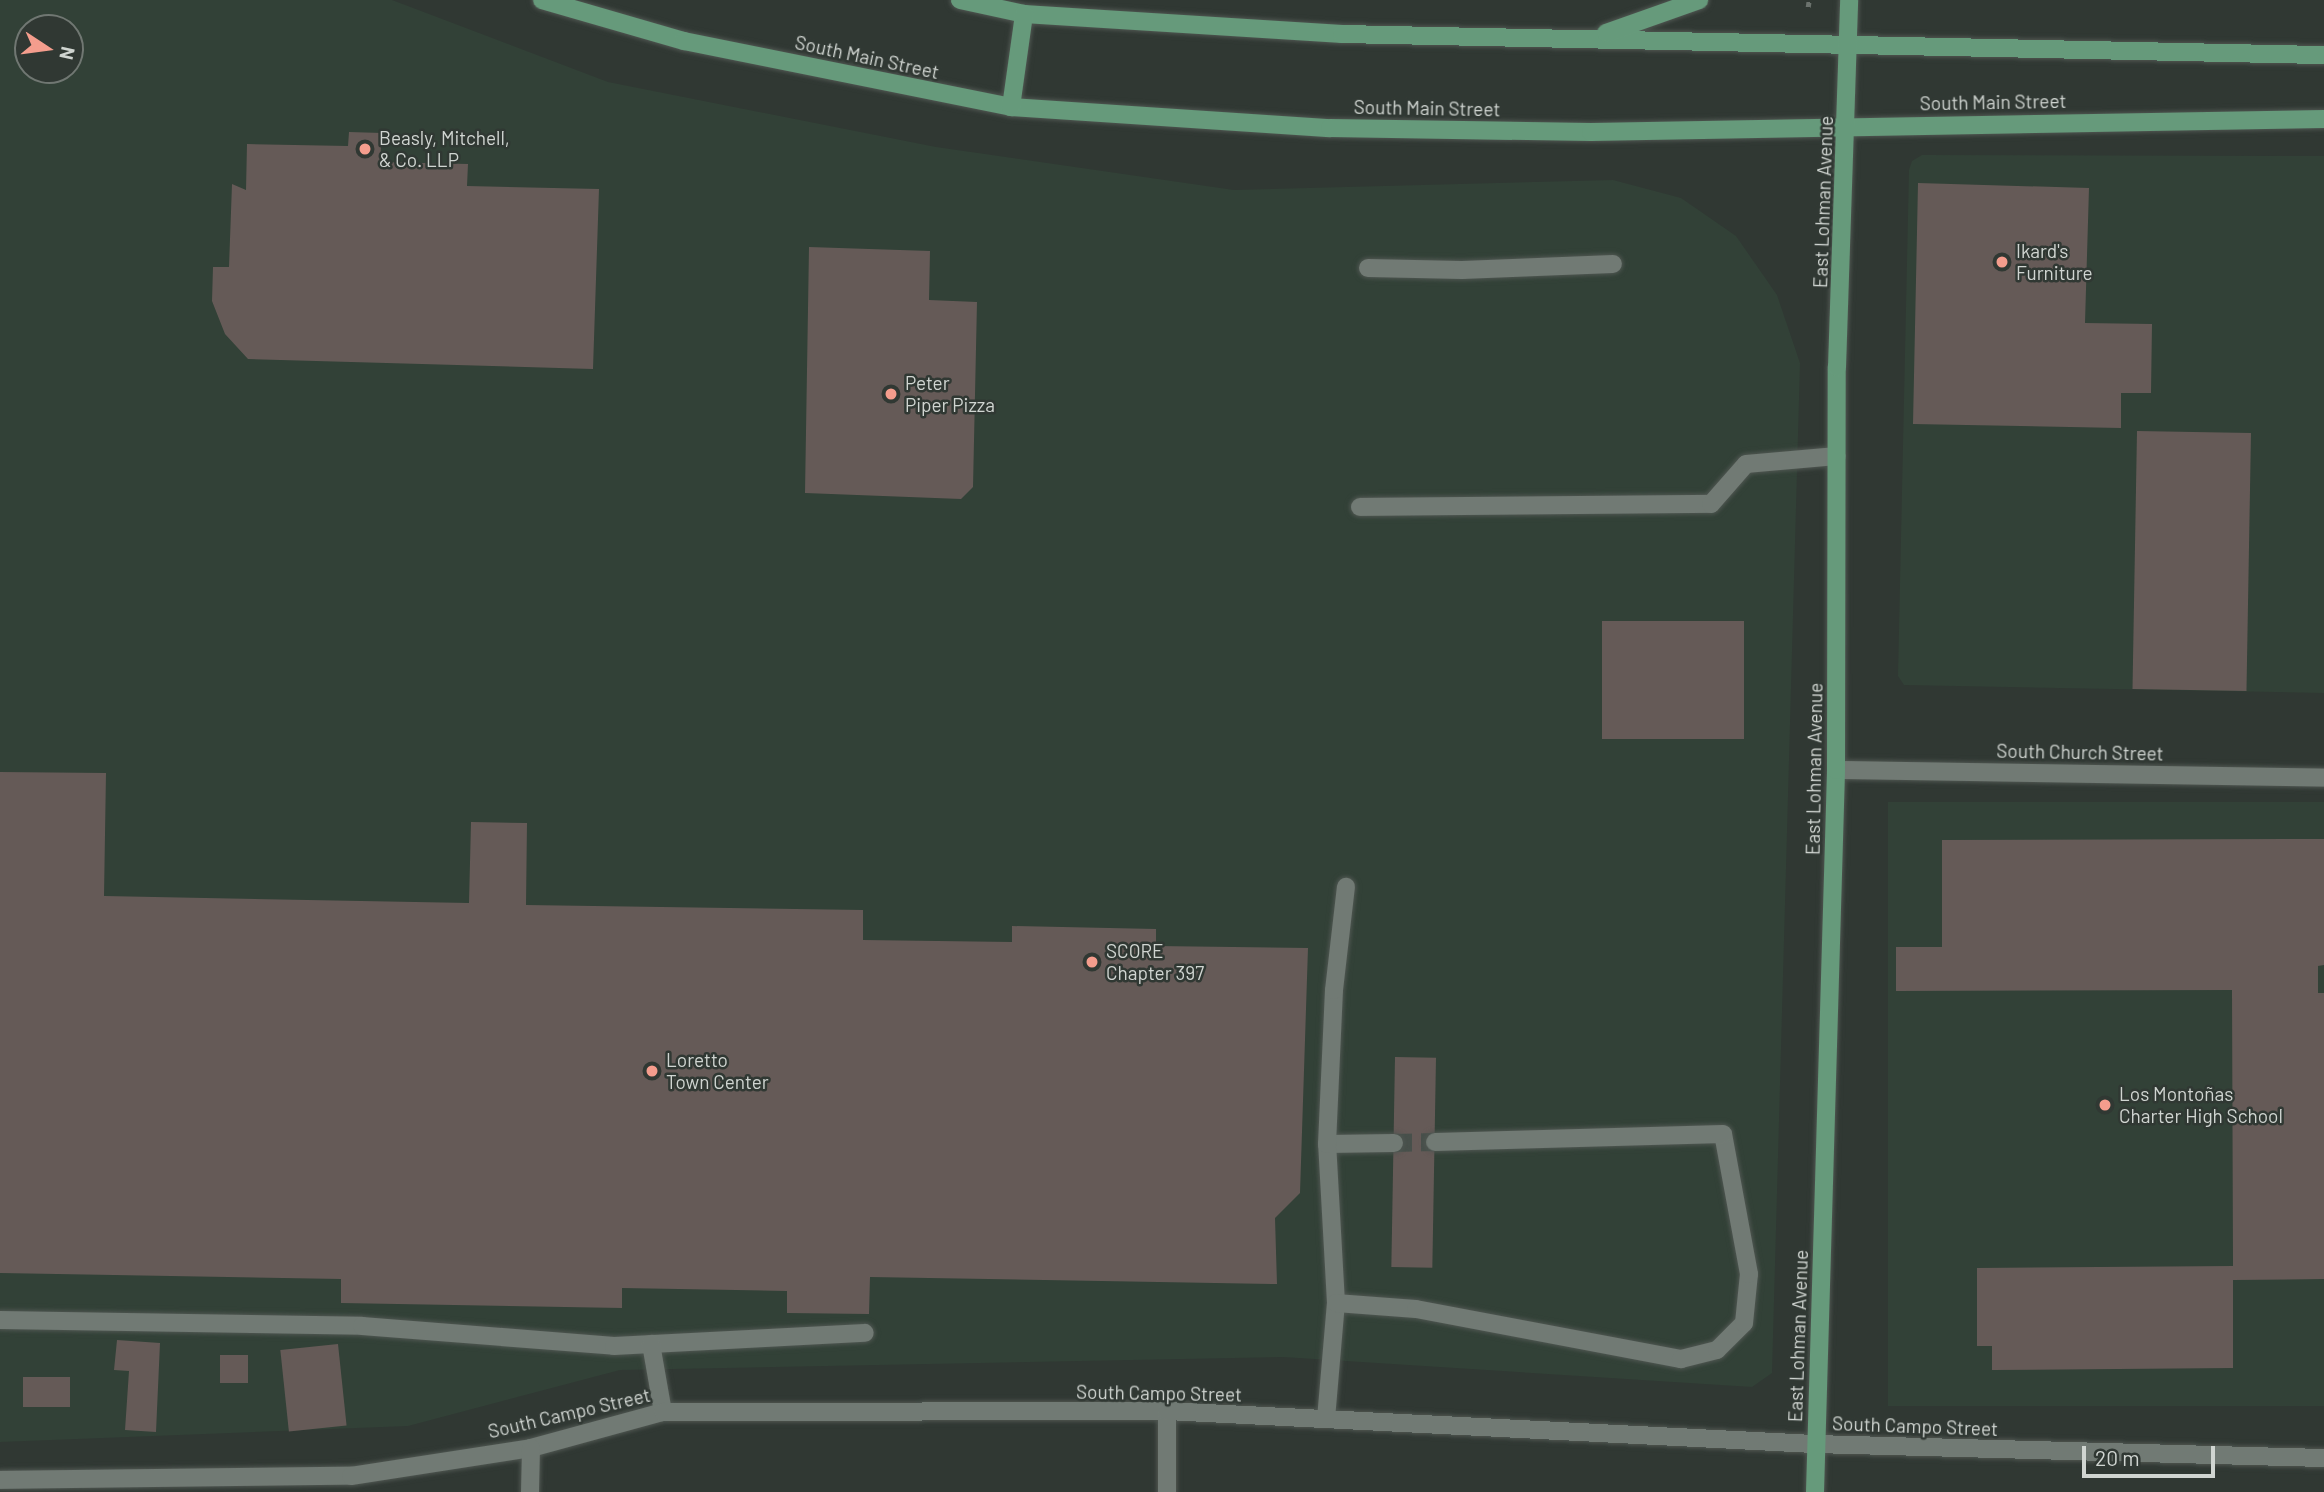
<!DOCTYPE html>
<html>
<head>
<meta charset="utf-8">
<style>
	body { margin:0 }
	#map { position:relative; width:2324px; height:1492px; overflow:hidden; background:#303833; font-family:Barlow,sans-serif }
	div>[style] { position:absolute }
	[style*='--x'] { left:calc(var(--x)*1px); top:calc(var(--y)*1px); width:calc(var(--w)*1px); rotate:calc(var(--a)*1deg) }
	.built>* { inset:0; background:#324137; transform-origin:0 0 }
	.building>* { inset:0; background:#655a57; transform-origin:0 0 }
	.minor-tunnel>* { height:18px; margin-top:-9px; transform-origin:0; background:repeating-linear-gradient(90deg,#48504b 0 18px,transparent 0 27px) }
	.path>* { height:4.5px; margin-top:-2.25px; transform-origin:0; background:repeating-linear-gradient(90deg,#6b726d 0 5px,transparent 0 8.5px) }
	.roads { filter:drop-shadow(0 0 2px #4f5651) drop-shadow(0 0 2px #4f5651) }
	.minor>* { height:18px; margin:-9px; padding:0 9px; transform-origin:9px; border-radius:9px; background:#717a74 }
	.major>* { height:18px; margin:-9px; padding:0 9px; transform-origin:9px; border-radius:9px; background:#669a7b }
	.dots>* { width:19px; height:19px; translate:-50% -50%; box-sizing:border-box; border:4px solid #303833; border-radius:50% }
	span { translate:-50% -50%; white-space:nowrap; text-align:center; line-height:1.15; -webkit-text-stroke:5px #303833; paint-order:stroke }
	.street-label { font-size:19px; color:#d0d5d1 }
	.poi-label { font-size:19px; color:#d0d5d1 }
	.left { translate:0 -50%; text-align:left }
	.north { position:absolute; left:14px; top:14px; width:70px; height:70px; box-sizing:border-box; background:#303833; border:2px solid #707772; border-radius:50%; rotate:103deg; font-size:19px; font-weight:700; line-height:28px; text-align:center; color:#d0d5d1 }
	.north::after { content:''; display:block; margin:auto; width:24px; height:32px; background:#f49d8d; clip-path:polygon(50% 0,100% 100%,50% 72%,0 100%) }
	.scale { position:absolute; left:2082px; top:1446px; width:133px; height:32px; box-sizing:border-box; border:4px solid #d0d5d1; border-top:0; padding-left:9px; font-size:21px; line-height:24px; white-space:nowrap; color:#d0d5d1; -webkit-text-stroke:5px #303833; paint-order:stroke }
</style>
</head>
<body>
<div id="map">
	<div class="built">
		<i style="clip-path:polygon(evenodd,0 0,392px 0,608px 82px,936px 147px,1234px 190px,1613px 180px,1681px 198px,1736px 236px,1777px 295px,1800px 363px,1772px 1373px,1752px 1387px,1283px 1357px,620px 1370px,408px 1426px,0 1442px,0 0,28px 28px,70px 28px,70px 70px,28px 70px,28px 28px)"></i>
		<i style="clip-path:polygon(1922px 155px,2324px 156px,2324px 693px,1904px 685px,1898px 676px,1909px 170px,1912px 161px)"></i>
		<i style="left:1888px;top:802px;width:436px;height:604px"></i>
	</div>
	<div class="building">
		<i style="clip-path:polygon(349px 132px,382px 133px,380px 162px,468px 164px,467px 186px,599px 189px,593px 369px,248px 359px,225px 334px,212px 301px,213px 267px,229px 267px,232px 184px,246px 190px,247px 144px,348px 146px)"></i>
		<i style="clip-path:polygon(1918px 183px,2089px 188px,2085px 323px,2152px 324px,2151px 393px,2121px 393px,2121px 428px,1913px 424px)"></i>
		<i style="clip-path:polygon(809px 247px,930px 251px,929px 300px,977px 302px,973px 487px,961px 499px,805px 493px)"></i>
		<i style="left:2137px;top:431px;width:114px;height:258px;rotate:1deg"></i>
		<i style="left:1602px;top:621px;width:142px;height:118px"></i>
		<i style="clip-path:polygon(0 772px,106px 773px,104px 896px,469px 903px,471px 822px,527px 823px,526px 905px,863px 910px,863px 940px,1012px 942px,1012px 926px,1156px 929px,1156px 946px,1308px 948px,1300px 1193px,1275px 1218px,1277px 1284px,870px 1277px,869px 1314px,787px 1313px,787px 1291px,622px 1288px,622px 1308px,341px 1303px,341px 1279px,0 1273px)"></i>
		<i style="clip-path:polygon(2324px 839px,2324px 965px,2318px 966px,2318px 993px,2324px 993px,2324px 1279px,2233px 1280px,2233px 1368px,1992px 1370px,1992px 1346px,1977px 1346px,1977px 1268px,2233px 1266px,2232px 990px,1896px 991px,1896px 947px,1942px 947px,1942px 840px)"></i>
		<i style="left:1395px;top:1057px;width:41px;height:210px;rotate:1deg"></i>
		<i style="clip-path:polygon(117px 1340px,160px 1343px,156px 1432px,125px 1430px,129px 1371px,114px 1370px)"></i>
		<i style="left:338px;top:1344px;width:82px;height:58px;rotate:84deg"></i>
		<i style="left:220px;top:1355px;width:28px;height:28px"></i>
		<i style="left:23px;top:1377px;width:47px;height:30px"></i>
	</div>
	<div class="minor-tunnel">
		<i style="--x:1394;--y:1143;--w:41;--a:-1.4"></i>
	</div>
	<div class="path">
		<i style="--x:1808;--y:7;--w:7;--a:-82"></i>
	</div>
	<div class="roads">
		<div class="minor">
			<i style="--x:1368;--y:268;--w:94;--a:1.2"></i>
			<i style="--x:1462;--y:270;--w:151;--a:-2.3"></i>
			<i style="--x:1360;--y:507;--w:351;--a:-0.5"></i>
			<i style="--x:1711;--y:504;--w:53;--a:-48.8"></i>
			<i style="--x:1746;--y:464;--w:91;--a:-5"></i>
			<i style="--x:1836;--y:770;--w:488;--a:0.9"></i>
			<i style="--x:1327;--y:1144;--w:67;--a:-0.9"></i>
			<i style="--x:1336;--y:1303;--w:159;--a:-93.2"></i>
			<i style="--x:1327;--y:1144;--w:154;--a:-87.4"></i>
			<i style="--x:1334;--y:990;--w:104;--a:-83.4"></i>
			<i style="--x:0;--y:1320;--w:362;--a:0.9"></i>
			<i style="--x:362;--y:1326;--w:253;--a:4.5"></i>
			<i style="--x:614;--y:1346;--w:251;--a:-3"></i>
			<i style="--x:651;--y:1344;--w:69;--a:80"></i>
			<i style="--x:1167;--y:1411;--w:81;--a:90"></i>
			<i style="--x:1326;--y:1419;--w:116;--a:-85.1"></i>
			<i style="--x:1336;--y:1303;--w:80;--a:4.3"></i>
			<i style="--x:1416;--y:1309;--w:270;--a:10.7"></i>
			<i style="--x:1681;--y:1359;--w:37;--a:-14"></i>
			<i style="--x:1717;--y:1350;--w:38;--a:-45"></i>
			<i style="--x:1744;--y:1323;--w:49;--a:-84.2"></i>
			<i style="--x:1749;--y:1274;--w:142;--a:-100.5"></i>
			<i style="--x:1723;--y:1134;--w:288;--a:178.4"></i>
			<i style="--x:0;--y:1480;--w:351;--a:-0.7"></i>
			<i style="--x:351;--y:1476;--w:182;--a:-8.8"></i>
			<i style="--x:531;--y:1448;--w:137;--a:-15.3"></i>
			<i style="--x:663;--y:1412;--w:504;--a:-0.11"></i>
			<i style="--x:1167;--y:1411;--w:649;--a:2.92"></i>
			<i style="--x:1815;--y:1444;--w:509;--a:1.58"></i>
			<i style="--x:530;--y:1492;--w:44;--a:-88.7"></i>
		</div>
		<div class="major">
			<i style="--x:542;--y:0;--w:148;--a:16.1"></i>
			<i style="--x:684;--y:41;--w:334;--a:11.4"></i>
			<i style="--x:1011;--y:107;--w:320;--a:3.8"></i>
			<i style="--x:1330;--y:128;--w:261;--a:0.9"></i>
			<i style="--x:1591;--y:132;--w:733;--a:-1.02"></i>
			<i style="--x:960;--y:0;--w:66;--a:12.3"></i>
			<i style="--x:1024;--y:14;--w:319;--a:3.6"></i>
			<i style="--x:1342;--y:34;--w:982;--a:1.23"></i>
			<i style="--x:1606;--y:33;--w:99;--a:-19.5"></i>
			<i style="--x:1011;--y:107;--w:94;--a:-82"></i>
			<i style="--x:1815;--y:1492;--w:722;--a:-88.33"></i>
			<i style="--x:1836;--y:770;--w:403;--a:-89.9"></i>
			<i style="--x:1837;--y:367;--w:367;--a:-88.1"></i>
		</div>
	</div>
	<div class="dots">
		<i style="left:365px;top:149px;background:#f49d8d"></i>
		<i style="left:2002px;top:262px;background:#f49d8d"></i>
		<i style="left:891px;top:394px;background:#f49d8d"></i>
		<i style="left:1092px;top:962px;background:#f49d8d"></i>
		<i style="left:652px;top:1071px;background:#f49d8d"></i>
		<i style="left:2105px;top:1105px;background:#f49d8d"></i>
	</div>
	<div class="street-label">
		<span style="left:867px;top:57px;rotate:12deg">South Main Street</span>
		<span style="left:1993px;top:102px;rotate:-1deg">South Main Street</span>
		<span style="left:1427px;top:108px;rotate:1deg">South Main Street</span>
		<span style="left:1823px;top:202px;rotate:-88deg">East Lohman Avenue</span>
		<span style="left:2080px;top:752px;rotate:1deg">South Church Street</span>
		<span style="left:1814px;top:769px;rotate:-89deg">East Lohman Avenue</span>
		<span style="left:1798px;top:1336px;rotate:-88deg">East Lohman Avenue</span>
		<span style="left:1159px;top:1393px;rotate:1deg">South Campo Street</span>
		<span style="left:569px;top:1413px;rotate:-13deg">South Campo Street</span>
		<span style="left:1915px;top:1426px;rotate:2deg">South Campo Street</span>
	</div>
	<div class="poi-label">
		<span class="left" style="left:379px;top:149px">Beasly, Mitchell,<br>&amp; Co. LLP</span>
		<span class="left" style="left:2016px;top:262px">Ikard's<br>Furniture</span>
		<span class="left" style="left:905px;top:394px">Peter<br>Piper Pizza</span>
		<span class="left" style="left:1106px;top:962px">SCORE<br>Chapter 397</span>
		<span class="left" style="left:666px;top:1071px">Loretto<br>Town Center</span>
		<span class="left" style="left:2119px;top:1105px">Los Montoñas<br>Charter High School</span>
	</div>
	<div class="north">N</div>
	<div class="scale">20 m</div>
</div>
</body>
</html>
